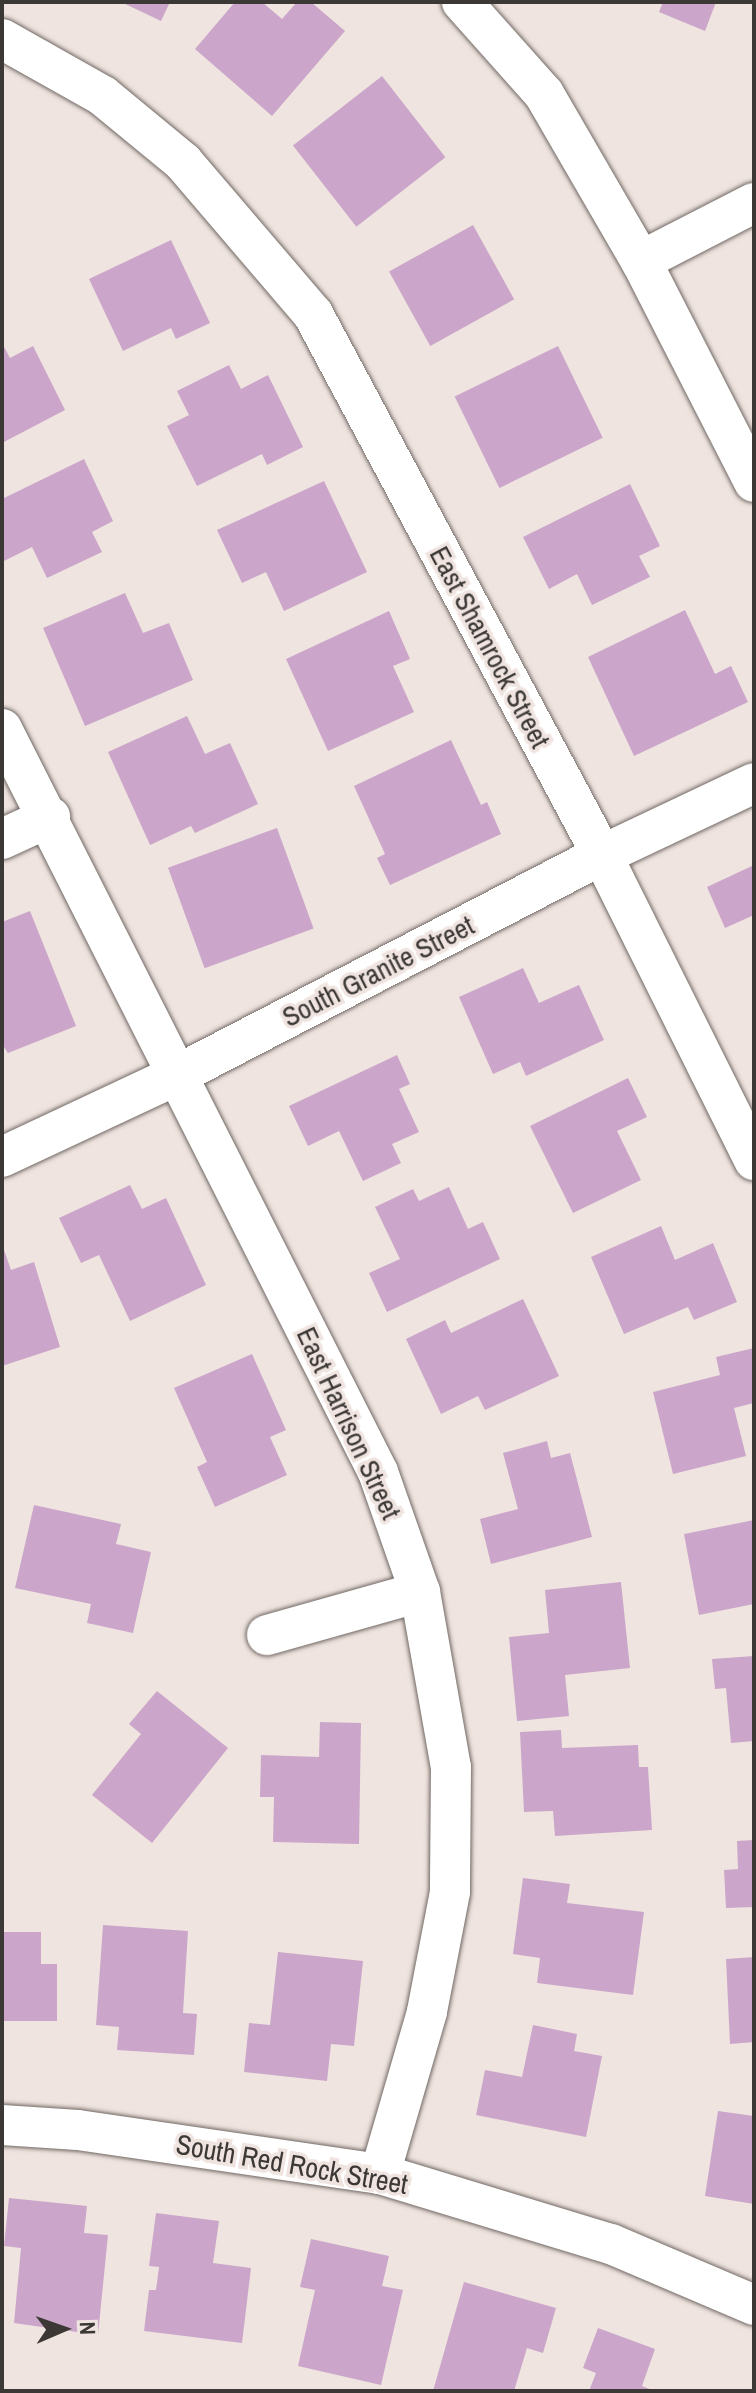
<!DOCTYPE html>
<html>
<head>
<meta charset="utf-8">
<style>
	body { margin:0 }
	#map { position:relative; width:756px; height:2393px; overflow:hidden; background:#efe4df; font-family:"Archivo Narrow",sans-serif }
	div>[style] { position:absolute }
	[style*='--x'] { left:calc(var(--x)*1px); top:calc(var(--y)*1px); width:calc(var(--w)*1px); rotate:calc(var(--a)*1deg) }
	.building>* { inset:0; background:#cba6ca; transform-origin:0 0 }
	.roads { filter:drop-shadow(0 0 2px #716864) drop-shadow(0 0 2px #716864) }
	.street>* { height:40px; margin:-20px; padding:0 20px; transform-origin:20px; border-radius:20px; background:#fff }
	span { translate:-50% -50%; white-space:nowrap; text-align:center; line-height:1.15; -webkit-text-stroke:7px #efe4df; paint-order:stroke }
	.street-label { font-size:28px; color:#3c3836 }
	.frame { position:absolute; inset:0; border:4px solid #3c3836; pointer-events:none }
	.north { position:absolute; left:24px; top:2289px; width:80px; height:80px; -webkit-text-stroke:6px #efe4df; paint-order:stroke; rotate:88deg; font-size:22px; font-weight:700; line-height:32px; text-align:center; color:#3c3836 }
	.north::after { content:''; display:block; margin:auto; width:28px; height:36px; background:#3c3836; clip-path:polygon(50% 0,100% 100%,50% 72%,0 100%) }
</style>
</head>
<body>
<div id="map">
	<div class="building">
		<i style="clip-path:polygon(121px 2px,170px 2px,161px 21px)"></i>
		<i style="clip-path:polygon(235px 2px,262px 2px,282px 19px,297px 2px,311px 2px,345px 31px,272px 116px,195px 49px)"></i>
		<i style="clip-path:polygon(663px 2px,716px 2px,705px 31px,659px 12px)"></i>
		<i style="left:382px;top:76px;width:103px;height:113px;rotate:52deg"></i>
		<i style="left:473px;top:225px;width:85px;height:96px;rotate:61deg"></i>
		<i style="clip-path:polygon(171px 240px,210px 323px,176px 339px,171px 328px,123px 351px,89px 279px)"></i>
		<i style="clip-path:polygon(2px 343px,10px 358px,33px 346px,65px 410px,2px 443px)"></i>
		<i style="left:558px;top:346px;width:102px;height:115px;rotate:64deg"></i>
		<i style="clip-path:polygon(229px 365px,241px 389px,268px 375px,303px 447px,267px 465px,262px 454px,197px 486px,167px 426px,189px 415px,177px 391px)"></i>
		<i style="clip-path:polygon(84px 459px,113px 521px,92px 532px,102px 552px,47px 578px,32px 547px,2px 562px,2px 499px)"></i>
		<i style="clip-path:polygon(324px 481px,367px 572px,284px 611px,266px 572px,242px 583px,217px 530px)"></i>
		<i style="clip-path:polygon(630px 484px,660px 546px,639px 556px,650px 577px,592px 605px,577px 574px,549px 589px,523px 537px)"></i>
		<i style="clip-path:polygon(125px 593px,143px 633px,169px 623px,193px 680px,85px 726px,43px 628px)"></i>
		<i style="clip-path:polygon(685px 610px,715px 674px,731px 666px,748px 702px,634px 756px,588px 657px)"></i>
		<i style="clip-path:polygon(389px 611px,410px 659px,393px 666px,414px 712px,328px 751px,286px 659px)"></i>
		<i style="clip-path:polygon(187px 716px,205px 754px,230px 743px,258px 804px,195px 833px,191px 826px,150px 845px,108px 752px)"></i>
		<i style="clip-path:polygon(451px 740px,481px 805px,487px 802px,501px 834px,390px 885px,377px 858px,385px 854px,354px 786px)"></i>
		<i style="left:277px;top:828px;width:107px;height:116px;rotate:70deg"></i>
		<i style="clip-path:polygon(754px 865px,754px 915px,725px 928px,707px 887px)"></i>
		<i style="clip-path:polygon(30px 911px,76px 1026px,8px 1053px,2px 1044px,2px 922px)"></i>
		<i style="clip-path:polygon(523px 968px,539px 1003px,579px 985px,604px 1040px,526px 1076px,520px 1062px,493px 1074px,459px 997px)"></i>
		<i style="clip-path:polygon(397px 1055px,410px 1084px,399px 1089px,419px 1132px,392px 1144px,401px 1163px,363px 1181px,339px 1131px,308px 1146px,289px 1106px)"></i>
		<i style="clip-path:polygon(628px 1078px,647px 1117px,617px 1131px,641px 1180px,573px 1213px,530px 1126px)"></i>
		<i style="clip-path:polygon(130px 1185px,142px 1209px,166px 1198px,206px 1285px,130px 1321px,99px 1255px,81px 1263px,59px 1218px)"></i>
		<i style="clip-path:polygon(449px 1187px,468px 1229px,483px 1222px,500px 1259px,387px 1312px,369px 1273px,400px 1259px,375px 1207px,413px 1189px,419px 1201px)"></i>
		<i style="clip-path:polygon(661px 1226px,675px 1260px,713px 1243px,737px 1302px,694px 1320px,688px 1307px,624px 1334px,591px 1257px)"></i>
		<i style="clip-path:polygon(2px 1244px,11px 1270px,34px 1262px,60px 1347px,2px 1366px)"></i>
		<i style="clip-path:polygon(523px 1299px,559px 1376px,485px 1410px,478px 1396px,441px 1414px,406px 1339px,445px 1320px,451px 1333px)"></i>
		<i style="clip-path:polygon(754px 1348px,754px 1403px,734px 1408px,746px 1456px,673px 1474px,653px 1392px,720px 1375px,716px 1357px)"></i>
		<i style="clip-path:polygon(252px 1354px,286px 1430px,270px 1437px,287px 1475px,215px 1507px,197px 1467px,207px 1462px,174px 1388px)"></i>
		<i style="clip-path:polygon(547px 1441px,551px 1458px,570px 1453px,592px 1537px,491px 1564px,480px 1519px,518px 1509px,503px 1453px)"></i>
		<i style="clip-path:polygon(34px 1505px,121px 1524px,116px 1544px,151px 1552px,133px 1633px,87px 1623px,91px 1604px,15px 1588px)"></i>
		<i style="clip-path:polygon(754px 1520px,754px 1604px,699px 1615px,684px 1534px)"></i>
		<i style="clip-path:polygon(621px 1582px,630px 1668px,565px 1675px,569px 1716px,517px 1721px,509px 1637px,549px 1633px,545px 1590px)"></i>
		<i style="clip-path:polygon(754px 1656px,754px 1741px,731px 1743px,726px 1688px,715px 1689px,712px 1659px)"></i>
		<i style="clip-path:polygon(157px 1691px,228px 1748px,152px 1843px,92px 1795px,141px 1734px,129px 1724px)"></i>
		<i style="clip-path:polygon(320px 1722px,361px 1723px,359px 1844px,273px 1842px,274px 1797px,260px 1797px,261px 1755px,319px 1757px)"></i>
		<i style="clip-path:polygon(561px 1730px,562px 1748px,638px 1745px,639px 1767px,648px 1767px,652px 1830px,555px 1836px,553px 1811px,524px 1812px,520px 1732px)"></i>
		<i style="clip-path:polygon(754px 1840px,754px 1907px,726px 1908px,724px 1870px,738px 1869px,737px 1841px)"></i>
		<i style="clip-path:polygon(523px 1878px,570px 1884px,567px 1903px,644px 1912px,633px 1995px,537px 1983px,540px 1958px,513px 1954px)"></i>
		<i style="clip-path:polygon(103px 1925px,188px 1931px,183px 2013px,197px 2014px,194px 2055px,117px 2050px,119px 2027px,96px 2025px)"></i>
		<i style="clip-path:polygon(2px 1932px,41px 1932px,41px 1964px,57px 1964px,57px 2021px,2px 2021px)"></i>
		<i style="clip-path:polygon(278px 1952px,363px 1961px,354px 2046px,331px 2044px,327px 2081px,244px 2072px,249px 2023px,270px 2025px)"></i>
		<i style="clip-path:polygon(754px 1957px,754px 2042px,730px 2044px,726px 1959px)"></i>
		<i style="clip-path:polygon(533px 2025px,577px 2034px,574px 2051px,602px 2056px,586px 2137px,476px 2115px,485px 2070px,522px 2077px)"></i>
		<i style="clip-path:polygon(718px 2111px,754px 2116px,754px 2204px,705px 2196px)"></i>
		<i style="clip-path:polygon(9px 2198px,87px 2206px,84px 2233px,108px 2235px,98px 2335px,14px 2323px,21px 2248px,4px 2246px)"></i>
		<i style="clip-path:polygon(156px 2213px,219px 2221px,213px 2263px,251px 2268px,242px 2343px,144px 2331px,149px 2290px,156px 2290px,159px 2267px,149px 2266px)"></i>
		<i style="clip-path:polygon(311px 2239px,389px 2256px,382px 2286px,403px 2290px,381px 2385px,298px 2366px,315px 2290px,300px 2287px)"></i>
		<i style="clip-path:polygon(464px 2282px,556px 2308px,543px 2353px,527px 2348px,514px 2391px,433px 2391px)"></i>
		<i style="clip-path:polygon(598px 2328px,655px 2349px,642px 2386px,655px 2391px,589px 2391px,596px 2373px,583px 2368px)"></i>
	</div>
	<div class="roads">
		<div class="street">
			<i style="--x:462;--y:2;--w:123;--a:48.3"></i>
			<i style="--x:544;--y:94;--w:193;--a:59.9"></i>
			<i style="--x:641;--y:261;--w:248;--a:62.9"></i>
			<i style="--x:2;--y:39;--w:116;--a:29.4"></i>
			<i style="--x:103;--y:96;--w:104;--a:39.5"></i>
			<i style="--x:183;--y:162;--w:200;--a:49.5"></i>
			<i style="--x:313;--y:314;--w:613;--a:61.89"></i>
			<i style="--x:602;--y:855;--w:341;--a:63.5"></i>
			<i style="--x:641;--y:261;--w:127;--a:-27.2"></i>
			<i style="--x:2;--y:729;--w:833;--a:63.16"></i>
			<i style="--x:378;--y:1472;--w:127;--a:70.7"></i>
			<i style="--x:420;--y:1592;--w:178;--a:80"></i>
			<i style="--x:451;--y:1767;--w:125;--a:90.5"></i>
			<i style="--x:450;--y:1892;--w:122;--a:100.9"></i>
			<i style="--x:427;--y:2012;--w:169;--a:106.2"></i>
			<i style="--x:2;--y:839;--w:53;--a:-24.6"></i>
			<i style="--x:2;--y:1157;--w:193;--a:-25.1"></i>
			<i style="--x:177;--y:1075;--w:479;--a:-27.4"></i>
			<i style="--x:602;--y:855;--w:168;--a:-25.3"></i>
			<i style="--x:267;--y:1635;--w:159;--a:-15.7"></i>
			<i style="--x:2;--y:2125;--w:76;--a:3.8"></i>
			<i style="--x:78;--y:2130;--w:305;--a:8.3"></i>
			<i style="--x:380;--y:2174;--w:241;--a:16.9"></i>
			<i style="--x:611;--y:2244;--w:155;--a:23.1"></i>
		</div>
	</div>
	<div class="street-label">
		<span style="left:490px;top:647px;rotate:62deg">East Shamrock Street</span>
		<span style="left:378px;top:971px;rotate:-27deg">South Granite Street</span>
		<span style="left:349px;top:1423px;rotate:65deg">East Harrison Street</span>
		<span style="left:292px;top:2164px;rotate:10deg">South Red Rock Street</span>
	</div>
	<div class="frame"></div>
	<div class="north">N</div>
</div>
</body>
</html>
